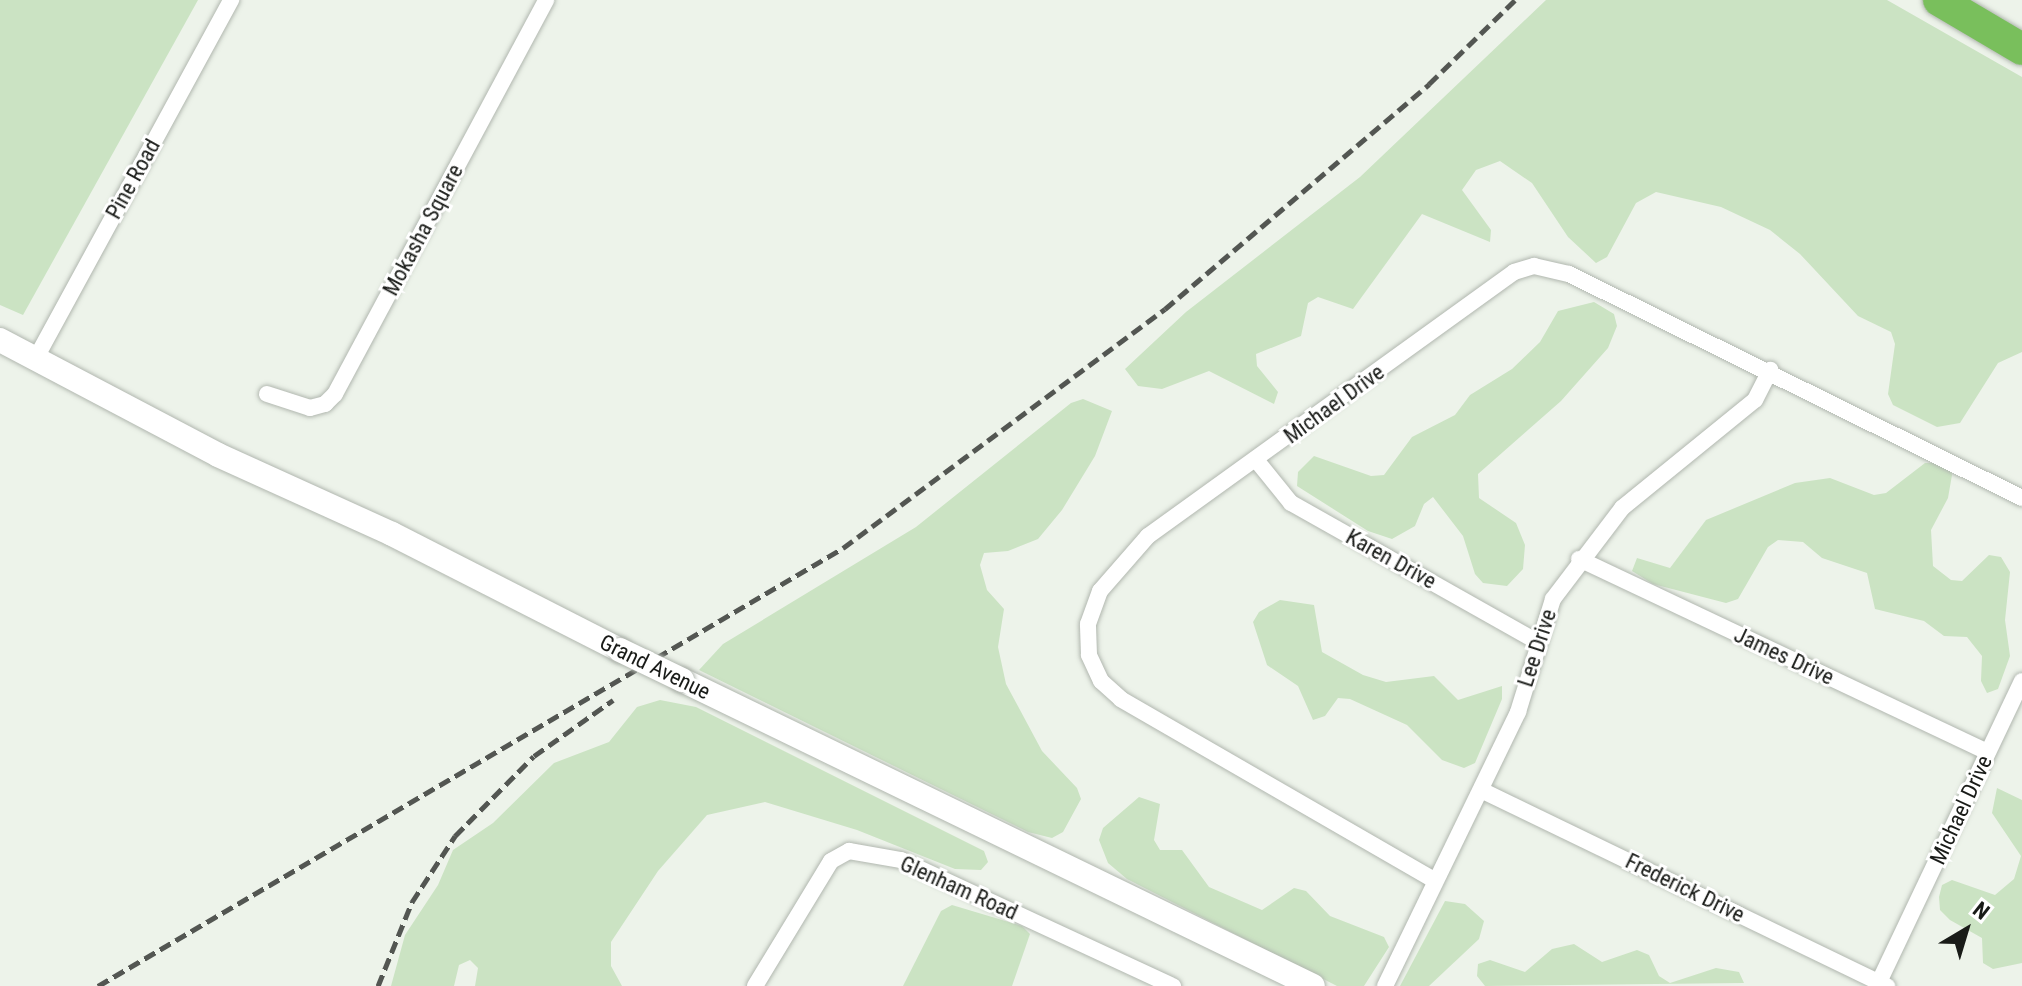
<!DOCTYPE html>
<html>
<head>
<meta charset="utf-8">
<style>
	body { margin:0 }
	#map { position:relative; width:2022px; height:986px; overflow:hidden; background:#edf3ea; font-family:"Roboto Condensed",sans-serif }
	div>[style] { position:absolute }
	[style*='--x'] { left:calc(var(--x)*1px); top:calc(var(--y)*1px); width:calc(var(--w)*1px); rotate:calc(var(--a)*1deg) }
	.green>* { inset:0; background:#cbe3c3 }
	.roads { filter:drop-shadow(0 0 2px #b1b7af) drop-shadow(0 0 2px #b1b7af) }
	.street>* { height:16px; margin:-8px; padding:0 8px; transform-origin:8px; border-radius:8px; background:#fff }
	.secondary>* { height:24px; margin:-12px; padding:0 12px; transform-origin:12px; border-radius:12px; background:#fff }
	.highway>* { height:32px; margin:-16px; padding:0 16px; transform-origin:16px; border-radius:16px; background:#79bf5c }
	.rail>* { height:5px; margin-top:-2.5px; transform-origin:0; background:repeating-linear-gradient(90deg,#535652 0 12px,transparent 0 18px) }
	.bridges { filter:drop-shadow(0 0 2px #b1b7af) drop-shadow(0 0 2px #b1b7af) }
	.secondary-bridge>* { height:24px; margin:-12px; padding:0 12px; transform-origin:12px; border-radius:12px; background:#fff }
	span { translate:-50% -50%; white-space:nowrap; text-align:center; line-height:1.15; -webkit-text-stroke:6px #fff; paint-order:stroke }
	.street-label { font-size:22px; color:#191b18 }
	.north { position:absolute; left:1926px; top:890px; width:80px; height:80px; -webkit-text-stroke:6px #fff; paint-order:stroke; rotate:38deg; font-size:22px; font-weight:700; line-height:32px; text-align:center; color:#191b18 }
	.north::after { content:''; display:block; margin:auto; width:28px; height:36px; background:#191b18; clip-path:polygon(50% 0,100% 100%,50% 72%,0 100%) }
</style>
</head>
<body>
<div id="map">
	<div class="green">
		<i style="clip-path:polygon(0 0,198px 0,23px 315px,0 305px)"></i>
		<i style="clip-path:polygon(1546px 0,1887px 0,2022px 77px,2022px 352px,1998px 363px,1960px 423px,1937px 427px,1893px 405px,1888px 394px,1895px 344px,1891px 332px,1858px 316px,1800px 254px,1770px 230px,1721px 207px,1656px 192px,1636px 203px,1607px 257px,1596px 263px,1568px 237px,1532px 183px,1500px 161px,1476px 170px,1462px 190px,1491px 230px,1490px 242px,1422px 214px,1353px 309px,1318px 297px,1308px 303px,1301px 336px,1256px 354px,1257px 366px,1278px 392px,1274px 404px,1209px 371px,1162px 389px,1138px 386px,1125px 369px,1186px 312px,1360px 177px)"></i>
		<i style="clip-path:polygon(1594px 302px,1614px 314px,1617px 326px,1608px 348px,1561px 401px,1478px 474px,1479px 498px,1516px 523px,1525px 545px,1523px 569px,1507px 586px,1483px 583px,1475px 574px,1463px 536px,1433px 497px,1424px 504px,1415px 526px,1392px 539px,1368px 531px,1297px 486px,1298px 472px,1314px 456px,1371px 476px,1384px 475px,1412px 437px,1455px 415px,1470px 395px,1512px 369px,1540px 342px,1558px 311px)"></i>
		<i style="clip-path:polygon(1083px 399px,1112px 411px,1095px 456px,1062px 510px,1038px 539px,1008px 551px,984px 553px,980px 565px,987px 590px,1004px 609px,998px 647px,1006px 684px,1042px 751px,1077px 788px,1081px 799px,1063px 832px,1052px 838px,1028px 832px,699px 670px,723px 644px,916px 527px,1071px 403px)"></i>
		<i style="clip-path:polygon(1925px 463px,1949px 463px,1952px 475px,1948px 498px,1931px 530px,1933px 566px,1951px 580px,1962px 581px,1989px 555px,2001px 557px,2010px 572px,2005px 620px,2010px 656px,1998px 689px,1987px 693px,1981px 681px,1982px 656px,1967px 637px,1944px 636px,1924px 621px,1875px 609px,1867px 573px,1822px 558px,1803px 542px,1778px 540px,1768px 547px,1738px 599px,1726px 603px,1653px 584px,1632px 571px,1637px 558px,1670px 568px,1706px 520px,1795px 483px,1830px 478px,1874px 495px,1886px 493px)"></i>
		<i style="clip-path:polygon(1280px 600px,1314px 605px,1322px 652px,1363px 675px,1386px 682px,1434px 676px,1458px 700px,1502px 686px,1502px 699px,1475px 763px,1464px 768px,1442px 760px,1407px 725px,1350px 699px,1338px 698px,1325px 716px,1313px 720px,1298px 686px,1267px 665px,1253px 622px,1259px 612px)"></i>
		<i style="clip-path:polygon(660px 700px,696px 707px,984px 851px,988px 862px,981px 870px,955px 869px,857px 830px,765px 802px,707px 815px,658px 871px,611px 942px,611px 966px,622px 986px,475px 986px,478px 968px,470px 960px,459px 965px,454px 986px,391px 986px,405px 935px,438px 885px,453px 850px,493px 823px,554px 763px,609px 742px,637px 707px)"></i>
		<i style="clip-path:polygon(1997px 788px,2022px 800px,2022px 963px,1993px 969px,1983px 963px,1982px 938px,1950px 920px,1940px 910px,1939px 897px,1942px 885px,1952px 880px,1995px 895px,2014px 879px,2021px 856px,1992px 813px)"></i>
		<i style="clip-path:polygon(1139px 797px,1160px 804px,1154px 840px,1160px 850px,1182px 850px,1209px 887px,1262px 910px,1294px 888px,1306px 891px,1330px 916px,1384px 937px,1389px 947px,1364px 986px,1337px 986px,1127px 879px,1108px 863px,1099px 840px,1103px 828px)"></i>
		<i style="clip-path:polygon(1445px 901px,1465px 904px,1484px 921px,1479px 939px,1429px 986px,1400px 986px)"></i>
		<i style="clip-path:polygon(952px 905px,1022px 926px,1030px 934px,1012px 986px,903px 986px,941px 911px)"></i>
		<i style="clip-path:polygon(1574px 944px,1602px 962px,1637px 950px,1649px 955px,1659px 976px,1670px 983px,1716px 968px,1739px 972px,1744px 983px,1485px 986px,1477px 976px,1478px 964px,1490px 960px,1525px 972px,1552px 949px)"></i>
	</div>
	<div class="roads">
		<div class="street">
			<i style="--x:36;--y:358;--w:408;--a:-61.4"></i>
			<i style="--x:267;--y:394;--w:45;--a:18"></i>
			<i style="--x:310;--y:408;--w:16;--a:-15"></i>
			<i style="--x:325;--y:404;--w:14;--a:-45"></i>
			<i style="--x:335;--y:394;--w:447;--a:-61.8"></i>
			<i style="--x:1257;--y:461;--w:54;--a:51"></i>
			<i style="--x:1291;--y:503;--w:283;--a:29.4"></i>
			<i style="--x:1579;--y:559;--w:452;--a:25.3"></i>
			<i style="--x:1483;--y:791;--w:449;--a:25.8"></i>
			<i style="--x:1434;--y:880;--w:362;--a:-150"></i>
			<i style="--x:1121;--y:699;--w:27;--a:-138"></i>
			<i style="--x:1101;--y:681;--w:29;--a:-115"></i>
			<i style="--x:1089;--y:655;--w:31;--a:-92"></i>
			<i style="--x:1088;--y:624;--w:35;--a:-70"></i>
			<i style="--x:1100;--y:591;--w:73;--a:-48.9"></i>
			<i style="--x:1148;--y:536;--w:451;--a:-35.8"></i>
			<i style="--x:1514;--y:272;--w:21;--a:-17"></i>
			<i style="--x:1534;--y:266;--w:36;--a:13"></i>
			<i style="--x:1569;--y:274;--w:505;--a:26.31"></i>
			<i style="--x:1879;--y:982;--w:333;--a:-64.6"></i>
			<i style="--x:755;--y:986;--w:146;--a:-58.7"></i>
			<i style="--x:831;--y:861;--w:21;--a:-29"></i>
			<i style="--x:849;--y:851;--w:53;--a:9.8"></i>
			<i style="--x:901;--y:860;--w:300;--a:24.9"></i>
			<i style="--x:1385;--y:986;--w:305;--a:-64.1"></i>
			<i style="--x:1518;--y:712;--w:118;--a:-72.8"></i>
			<i style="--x:1553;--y:599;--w:114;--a:-52.8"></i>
			<i style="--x:1622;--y:508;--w:171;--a:-39.1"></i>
			<i style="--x:1755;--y:400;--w:34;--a:-63"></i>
		</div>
		<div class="secondary">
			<i style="--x:0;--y:340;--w:246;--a:27.8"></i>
			<i style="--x:218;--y:455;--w:191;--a:24.4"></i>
			<i style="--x:392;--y:534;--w:256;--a:27"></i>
			<i style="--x:682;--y:680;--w:701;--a:25.87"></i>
		</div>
		<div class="highway">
			<i style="--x:1939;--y:0;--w:96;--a:30.6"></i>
		</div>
	</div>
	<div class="rail">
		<i style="--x:98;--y:986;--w:864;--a:-30.45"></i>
		<i style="--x:843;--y:548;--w:401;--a:-36.6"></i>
		<i style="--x:1165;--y:309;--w:347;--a:-40.4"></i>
		<i style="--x:1429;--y:84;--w:120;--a:-44.3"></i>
		<i style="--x:378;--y:986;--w:91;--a:-68"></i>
		<i style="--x:412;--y:902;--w:79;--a:-56.9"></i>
		<i style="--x:455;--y:836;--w:112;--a:-45.4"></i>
		<i style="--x:534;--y:756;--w:97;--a:-35.3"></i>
	</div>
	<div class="bridges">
		<div class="secondary-bridge">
			<i style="--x:620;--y:650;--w:69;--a:25.8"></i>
		</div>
	</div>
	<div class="street-label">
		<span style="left:133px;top:179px;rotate:-61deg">Pine Road</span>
		<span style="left:423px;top:230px;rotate:-62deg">Mokasha Square</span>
		<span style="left:1334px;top:404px;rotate:-36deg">Michael Drive</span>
		<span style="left:1391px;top:559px;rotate:29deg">Karen Drive</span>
		<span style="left:1537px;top:648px;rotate:-72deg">Lee Drive</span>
		<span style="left:1784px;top:656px;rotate:25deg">James Drive</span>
		<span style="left:655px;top:667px;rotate:26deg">Grand Avenue</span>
		<span style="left:1961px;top:810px;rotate:-65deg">Michael Drive</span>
		<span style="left:959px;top:888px;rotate:24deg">Glenham Road</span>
		<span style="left:1685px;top:888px;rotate:26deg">Frederick Drive</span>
	</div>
	<div class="north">N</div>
</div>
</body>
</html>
